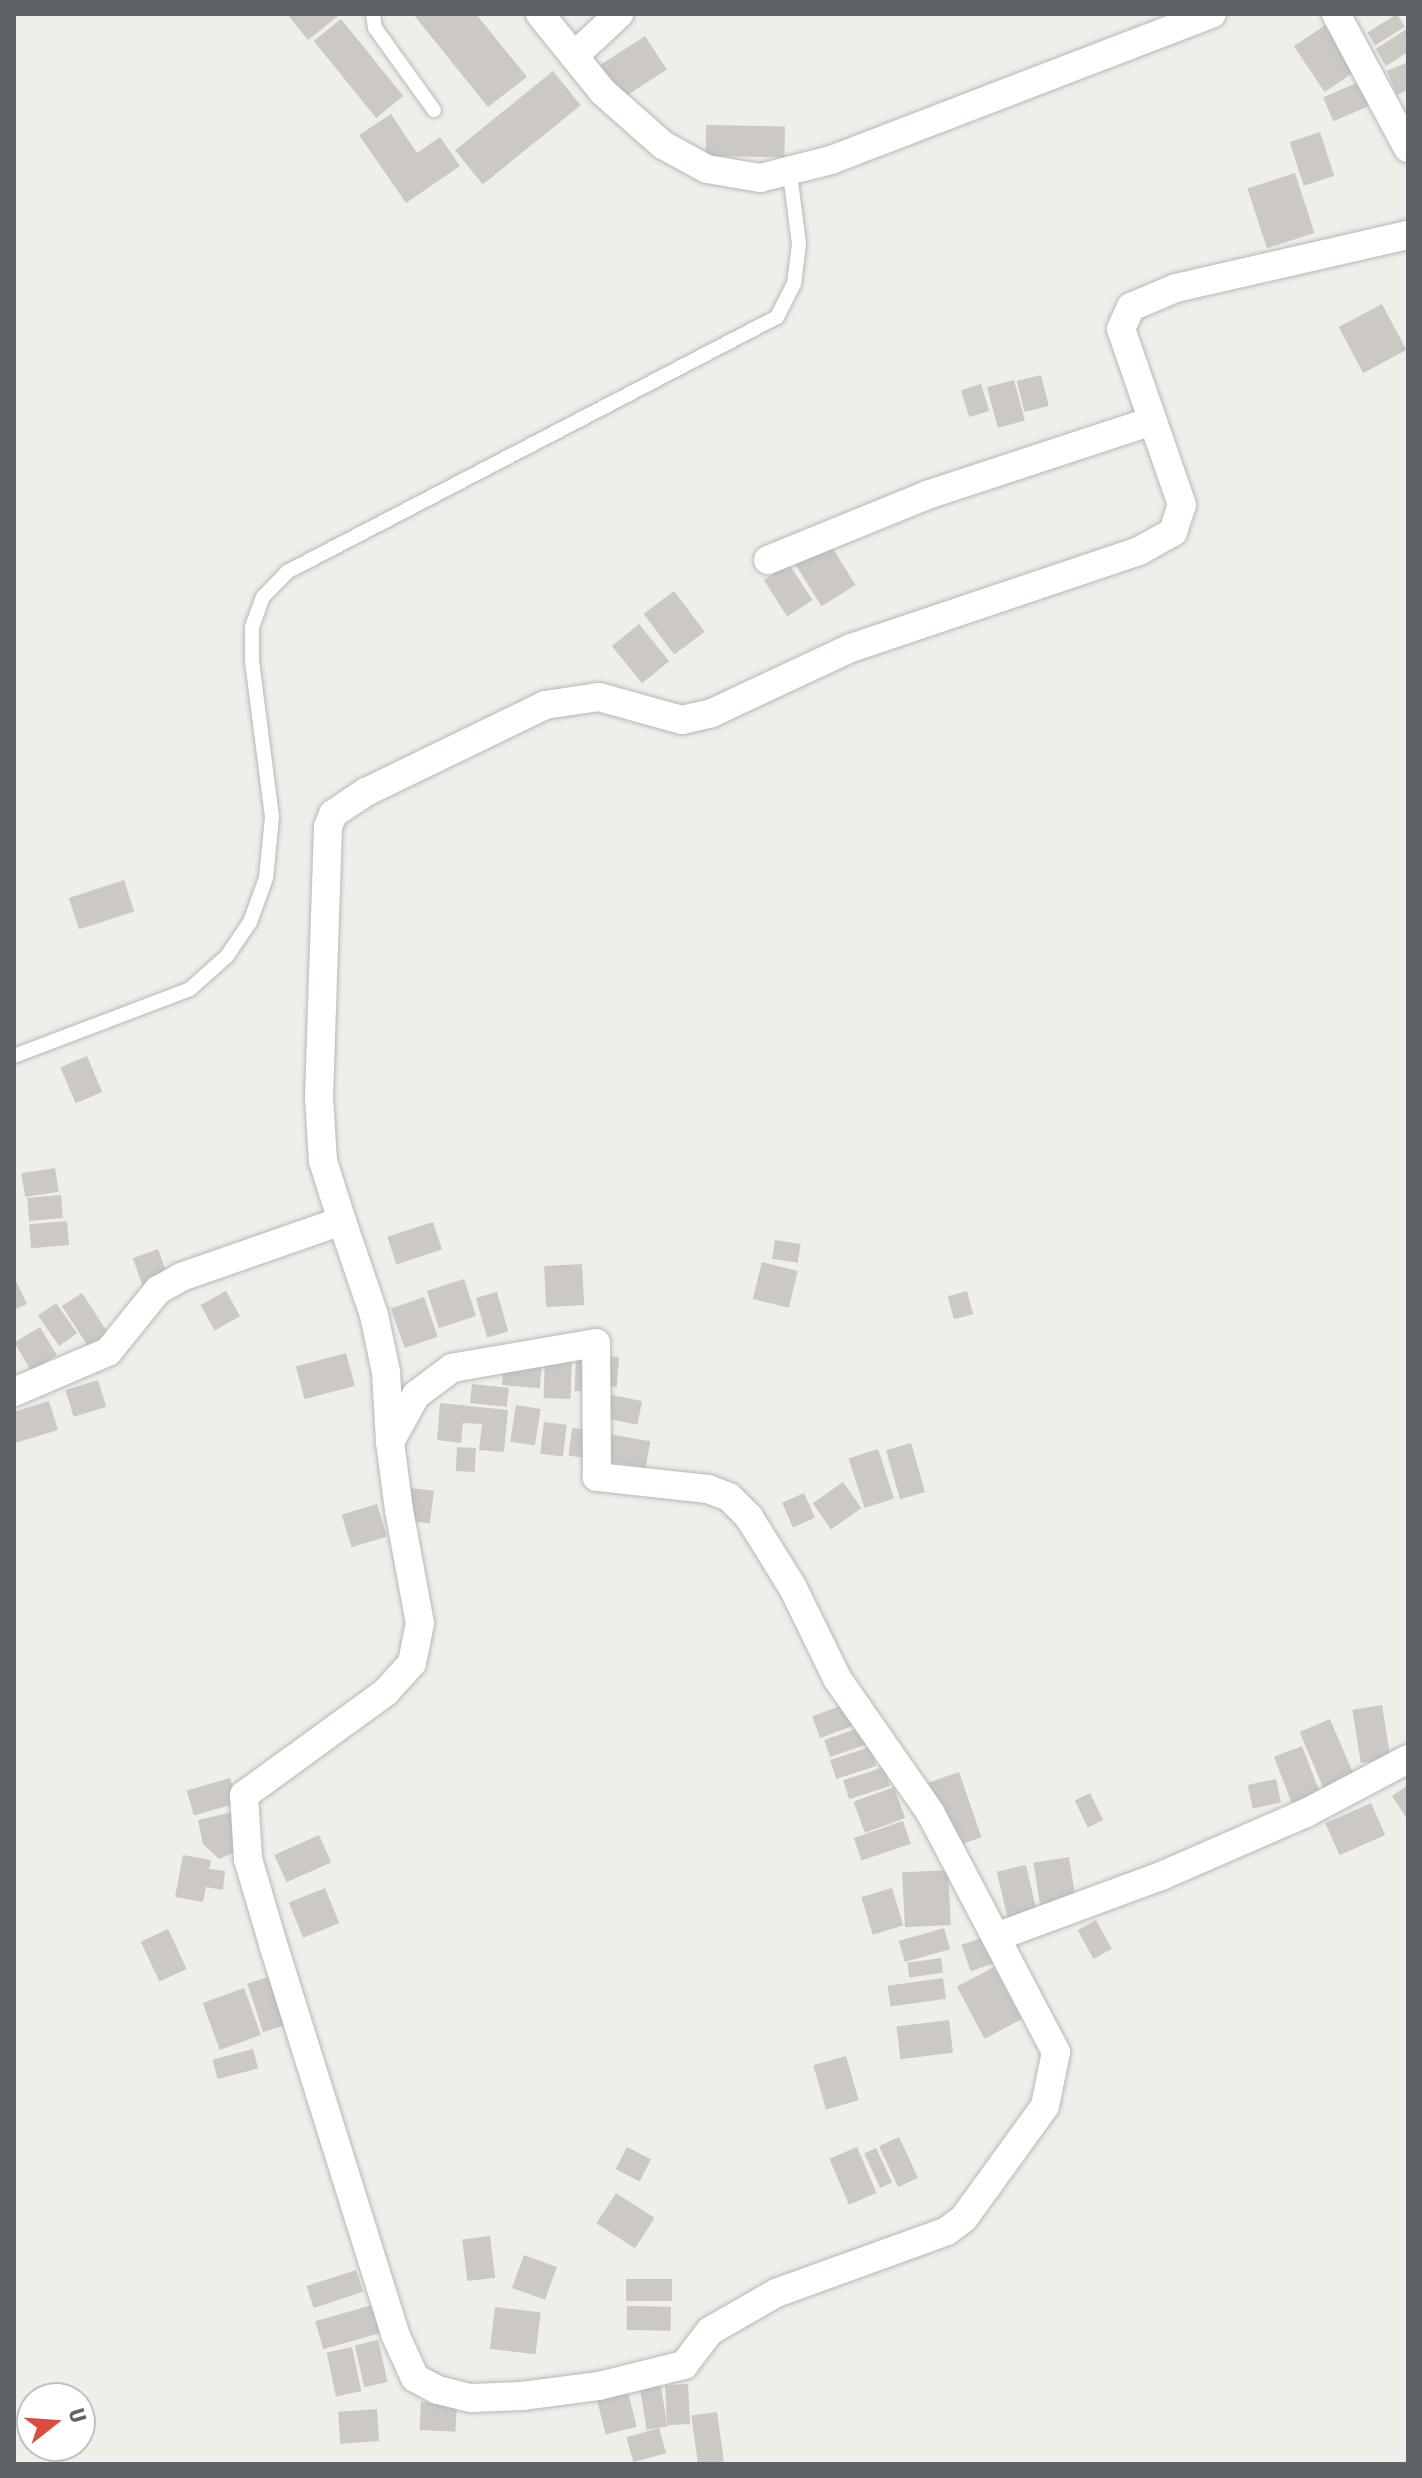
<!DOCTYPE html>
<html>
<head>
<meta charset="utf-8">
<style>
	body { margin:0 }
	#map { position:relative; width:1422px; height:2478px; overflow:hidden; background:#f0eee8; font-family:"Fira Sans Condensed",sans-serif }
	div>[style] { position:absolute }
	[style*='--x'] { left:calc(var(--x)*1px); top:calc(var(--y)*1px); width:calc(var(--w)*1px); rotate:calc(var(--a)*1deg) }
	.building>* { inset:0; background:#ccc9c4; transform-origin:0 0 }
	.roads { filter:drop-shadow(0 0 2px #b5b8bb) drop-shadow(0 0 2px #b5b8bb) }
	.lane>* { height:14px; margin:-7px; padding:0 7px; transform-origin:7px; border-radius:7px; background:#fff }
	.street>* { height:28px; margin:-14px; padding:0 14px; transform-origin:14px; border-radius:14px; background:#fff }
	span { translate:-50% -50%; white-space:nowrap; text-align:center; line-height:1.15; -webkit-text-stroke:7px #fff; paint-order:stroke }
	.frame { position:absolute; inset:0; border:16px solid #5f6367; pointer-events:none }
	.north { position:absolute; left:16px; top:2382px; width:80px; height:80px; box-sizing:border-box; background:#fff; border:2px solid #bfc1c2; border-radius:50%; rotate:73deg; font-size:22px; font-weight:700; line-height:32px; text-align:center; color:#5f6367 }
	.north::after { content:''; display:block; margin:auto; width:28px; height:36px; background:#dc4c42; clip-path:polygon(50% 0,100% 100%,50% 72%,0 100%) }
</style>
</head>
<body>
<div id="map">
	<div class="building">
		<i style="clip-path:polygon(287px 14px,336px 14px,338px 16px,308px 40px)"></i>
		<i style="clip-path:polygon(413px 14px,476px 14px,527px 77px,488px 107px)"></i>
		<i style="left:1397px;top:14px;width:15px;height:35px;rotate:58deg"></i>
		<i style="left:341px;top:19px;width:99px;height:35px;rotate:51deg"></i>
		<i style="left:1327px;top:24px;width:55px;height:40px;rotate:56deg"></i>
		<i style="clip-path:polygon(1408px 28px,1408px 52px,1386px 66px,1376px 49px)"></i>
		<i style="left:645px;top:36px;width:40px;height:54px;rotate:57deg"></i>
		<i style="clip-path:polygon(1408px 62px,1408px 90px,1397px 95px,1387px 71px)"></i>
		<i style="left:553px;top:71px;width:44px;height:126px;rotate:51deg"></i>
		<i style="left:1359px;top:82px;width:26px;height:39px;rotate:67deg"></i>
		<i style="clip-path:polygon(391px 114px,417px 153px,440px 137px,460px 166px,406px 203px,359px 135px)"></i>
		<i style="left:706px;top:125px;width:79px;height:31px;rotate:1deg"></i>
		<i style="left:1320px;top:132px;width:46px;height:32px;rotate:72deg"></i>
		<i style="left:1295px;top:173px;width:63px;height:50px;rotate:72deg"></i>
		<i style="left:1382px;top:304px;width:52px;height:49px;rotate:62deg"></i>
		<i style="left:1041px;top:375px;width:32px;height:25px;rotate:76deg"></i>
		<i style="left:1014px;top:380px;width:42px;height:28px;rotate:75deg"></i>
		<i style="left:981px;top:384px;width:28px;height:21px;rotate:73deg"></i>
		<i style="left:828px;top:541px;width:52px;height:40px;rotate:58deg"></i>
		<i style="left:789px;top:564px;width:43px;height:30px;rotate:57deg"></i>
		<i style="left:674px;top:591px;width:51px;height:38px;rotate:53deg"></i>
		<i style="left:639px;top:624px;width:48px;height:35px;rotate:51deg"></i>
		<i style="left:124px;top:880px;width:33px;height:58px;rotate:72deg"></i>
		<i style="left:87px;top:1056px;width:39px;height:29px;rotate:67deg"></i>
		<i style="left:55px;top:1168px;width:24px;height:34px;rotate:81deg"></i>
		<i style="left:61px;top:1195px;width:23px;height:34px;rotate:85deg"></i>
		<i style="left:67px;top:1221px;width:24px;height:38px;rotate:85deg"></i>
		<i style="left:433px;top:1222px;width:29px;height:48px;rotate:72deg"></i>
		<i style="left:775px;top:1240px;width:26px;height:19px;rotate:9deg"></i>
		<i style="left:158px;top:1249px;width:29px;height:27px;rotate:70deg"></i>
		<i style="left:762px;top:1262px;width:37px;height:38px;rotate:14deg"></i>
		<i style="left:582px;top:1264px;width:41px;height:38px;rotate:87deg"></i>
		<i style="clip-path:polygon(14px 1277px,27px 1304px,14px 1310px)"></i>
		<i style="left:464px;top:1279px;width:39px;height:39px;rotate:72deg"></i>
		<i style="left:226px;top:1291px;width:29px;height:29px;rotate:61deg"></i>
		<i style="left:967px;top:1291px;width:24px;height:20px;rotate:75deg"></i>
		<i style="left:497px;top:1292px;width:41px;height:22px;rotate:74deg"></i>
		<i style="left:82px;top:1293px;width:50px;height:24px;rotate:57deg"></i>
		<i style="left:424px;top:1297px;width:42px;height:35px;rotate:71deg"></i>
		<i style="left:56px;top:1303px;width:37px;height:22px;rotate:55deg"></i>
		<i style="left:40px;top:1327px;width:33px;height:30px;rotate:59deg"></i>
		<i style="left:346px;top:1353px;width:34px;height:52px;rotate:75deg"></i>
		<i style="left:545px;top:1356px;width:27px;height:42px;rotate:2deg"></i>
		<i style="left:605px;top:1356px;width:14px;height:30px;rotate:4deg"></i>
		<i style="left:576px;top:1360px;width:17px;height:31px;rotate:3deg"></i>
		<i style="left:504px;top:1361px;width:38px;height:24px;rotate:5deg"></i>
		<i style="left:98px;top:1380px;width:28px;height:34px;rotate:73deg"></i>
		<i style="left:472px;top:1384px;width:37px;height:19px;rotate:6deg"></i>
		<i style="left:608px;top:1394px;width:35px;height:24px;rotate:12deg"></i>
		<i style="clip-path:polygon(49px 1401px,58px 1430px,15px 1443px,14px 1412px)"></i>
		<i style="clip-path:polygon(440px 1403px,508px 1410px,504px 1452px,479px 1450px,482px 1424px,463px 1423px,461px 1443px,437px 1440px)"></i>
		<i style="left:516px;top:1405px;width:25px;height:37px;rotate:9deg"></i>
		<i style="left:544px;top:1422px;width:23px;height:32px;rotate:7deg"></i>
		<i style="left:572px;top:1428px;width:17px;height:28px;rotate:7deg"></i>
		<i style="left:603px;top:1433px;width:48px;height:27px;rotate:10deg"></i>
		<i style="left:911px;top:1443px;width:51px;height:26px;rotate:74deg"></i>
		<i style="left:457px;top:1447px;width:19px;height:24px;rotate:3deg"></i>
		<i style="left:878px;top:1449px;width:52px;height:31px;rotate:72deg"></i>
		<i style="left:843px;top:1482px;width:32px;height:37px;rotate:55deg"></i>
		<i style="left:411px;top:1488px;width:23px;height:33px;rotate:7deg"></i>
		<i style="left:804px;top:1493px;width:27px;height:24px;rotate:66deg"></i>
		<i style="left:377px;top:1504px;width:34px;height:37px;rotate:73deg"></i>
		<i style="left:846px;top:1704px;width:23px;height:36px;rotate:70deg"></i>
		<i style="left:1382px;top:1705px;width:54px;height:30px;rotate:81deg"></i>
		<i style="left:1330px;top:1719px;width:65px;height:33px;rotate:67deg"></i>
		<i style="left:862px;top:1727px;width:18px;height:40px;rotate:71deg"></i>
		<i style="left:1302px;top:1746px;width:49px;height:30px;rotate:69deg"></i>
		<i style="left:870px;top:1747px;width:20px;height:42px;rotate:72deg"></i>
		<i style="left:884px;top:1767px;width:20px;height:43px;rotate:72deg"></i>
		<i style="left:959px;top:1772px;width:69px;height:32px;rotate:71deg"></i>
		<i style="left:230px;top:1778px;width:26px;height:45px;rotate:74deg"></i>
		<i style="left:1276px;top:1779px;width:24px;height:29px;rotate:78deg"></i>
		<i style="clip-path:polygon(1408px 1785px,1408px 1820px,1392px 1796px)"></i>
		<i style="left:894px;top:1787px;width:33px;height:43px;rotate:70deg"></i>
		<i style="left:1090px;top:1793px;width:30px;height:17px;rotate:64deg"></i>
		<i style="left:1371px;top:1803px;width:35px;height:50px;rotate:66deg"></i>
		<i style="clip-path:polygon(233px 1812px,241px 1850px,219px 1859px,203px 1844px,198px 1820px)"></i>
		<i style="left:903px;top:1821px;width:24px;height:52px;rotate:71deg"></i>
		<i style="left:319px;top:1835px;width:30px;height:49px;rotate:66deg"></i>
		<i style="clip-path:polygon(183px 1855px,211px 1860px,209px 1869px,225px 1871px,223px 1890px,206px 1887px,203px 1902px,175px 1897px)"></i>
		<i style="left:1069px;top:1857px;width:43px;height:36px;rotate:81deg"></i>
		<i style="left:1026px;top:1865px;width:49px;height:30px;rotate:77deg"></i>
		<i style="left:948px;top:1870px;width:55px;height:46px;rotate:87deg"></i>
		<i style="left:325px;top:1888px;width:38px;height:39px;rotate:68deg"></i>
		<i style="left:892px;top:1888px;width:39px;height:32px;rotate:73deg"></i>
		<i style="left:1096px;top:1920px;width:33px;height:21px;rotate:61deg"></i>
		<i style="left:944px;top:1928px;width:22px;height:47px;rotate:74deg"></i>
		<i style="left:168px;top:1929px;width:44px;height:30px;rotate:65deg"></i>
		<i style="left:987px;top:1936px;width:28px;height:27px;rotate:71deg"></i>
		<i style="left:941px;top:1958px;width:15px;height:34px;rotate:82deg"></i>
		<i style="left:994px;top:1967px;width:59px;height:42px;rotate:62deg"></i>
		<i style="left:274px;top:1975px;width:51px;height:28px;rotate:72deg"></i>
		<i style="left:943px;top:1978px;width:21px;height:56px;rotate:82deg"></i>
		<i style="left:244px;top:1988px;width:50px;height:44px;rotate:70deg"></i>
		<i style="left:949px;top:2020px;width:33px;height:53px;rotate:83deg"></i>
		<i style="left:253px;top:2049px;width:20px;height:42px;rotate:75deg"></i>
		<i style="left:846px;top:2056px;width:46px;height:34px;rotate:74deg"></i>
		<i style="left:899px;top:2137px;width:45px;height:22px;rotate:65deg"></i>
		<i style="left:627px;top:2147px;width:27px;height:25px;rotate:27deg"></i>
		<i style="left:857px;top:2147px;width:50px;height:30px;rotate:67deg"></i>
		<i style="left:876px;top:2148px;width:38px;height:13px;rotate:65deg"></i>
		<i style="left:616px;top:2193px;width:46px;height:36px;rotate:33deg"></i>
		<i style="left:490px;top:2236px;width:42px;height:28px;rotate:83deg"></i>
		<i style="left:524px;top:2255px;width:35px;height:35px;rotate:20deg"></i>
		<i style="left:356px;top:2270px;width:23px;height:52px;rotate:72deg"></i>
		<i style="left:626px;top:2279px;width:46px;height:22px"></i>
		<i style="left:372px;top:2305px;width:29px;height:59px;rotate:74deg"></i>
		<i style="left:627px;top:2306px;width:44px;height:24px;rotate:1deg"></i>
		<i style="left:495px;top:2307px;width:46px;height:42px;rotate:7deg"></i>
		<i style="left:378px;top:2340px;width:43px;height:24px;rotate:77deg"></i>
		<i style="left:352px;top:2347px;width:45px;height:26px;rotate:78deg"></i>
		<i style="left:660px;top:2380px;width:47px;height:21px;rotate:81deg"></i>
		<i style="left:688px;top:2384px;width:40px;height:23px;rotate:87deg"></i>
		<i style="left:627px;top:2388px;width:40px;height:32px;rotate:76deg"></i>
		<i style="left:421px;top:2402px;width:36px;height:28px;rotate:3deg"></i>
		<i style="left:377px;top:2409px;width:32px;height:39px;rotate:86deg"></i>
		<i style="left:717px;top:2412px;width:50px;height:26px;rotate:82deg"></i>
		<i style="left:659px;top:2428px;width:26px;height:34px;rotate:74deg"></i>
	</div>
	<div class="roads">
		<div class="lane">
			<i style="--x:373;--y:14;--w:14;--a:82"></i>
			<i style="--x:375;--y:28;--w:101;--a:54.3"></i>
			<i style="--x:14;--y:1056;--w:188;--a:-20.8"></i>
			<i style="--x:190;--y:989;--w:50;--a:-41.7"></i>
			<i style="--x:227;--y:956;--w:41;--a:-55.9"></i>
			<i style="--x:250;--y:922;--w:47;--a:-70"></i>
			<i style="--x:266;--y:878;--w:61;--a:-84.4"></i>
			<i style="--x:272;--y:817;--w:157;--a:-97.3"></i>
			<i style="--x:252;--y:661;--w:34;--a:-90"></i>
			<i style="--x:252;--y:627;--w:32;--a:-70"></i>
			<i style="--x:263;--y:597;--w:35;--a:-46"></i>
			<i style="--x:287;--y:572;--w:552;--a:-27.49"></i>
			<i style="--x:777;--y:317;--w:37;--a:-63"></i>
			<i style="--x:794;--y:284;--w:40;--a:-82.9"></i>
			<i style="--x:799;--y:244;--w:71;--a:-97.3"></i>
		</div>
		<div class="street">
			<i style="--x:540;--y:14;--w:100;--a:51.1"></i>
			<i style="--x:603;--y:92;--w:80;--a:41.5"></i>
			<i style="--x:663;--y:145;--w:50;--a:28.6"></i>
			<i style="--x:707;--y:169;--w:54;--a:9.6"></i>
			<i style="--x:760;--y:178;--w:73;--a:-14.2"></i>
			<i style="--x:831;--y:160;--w:408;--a:-21"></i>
			<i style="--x:1336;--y:14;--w:152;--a:61.8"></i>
			<i style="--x:574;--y:56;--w:62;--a:-43"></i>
			<i style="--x:768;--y:560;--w:172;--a:-22.2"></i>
			<i style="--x:927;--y:495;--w:237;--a:-18.2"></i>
			<i style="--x:342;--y:1221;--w:99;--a:71.2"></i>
			<i style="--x:374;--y:1315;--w:58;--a:78.1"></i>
			<i style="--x:386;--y:1372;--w:70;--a:86.7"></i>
			<i style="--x:390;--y:1442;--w:69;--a:82.5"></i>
			<i style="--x:399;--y:1510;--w:115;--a:79.5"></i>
			<i style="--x:420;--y:1623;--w:41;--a:101.3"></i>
			<i style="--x:412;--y:1663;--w:39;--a:132"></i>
			<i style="--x:386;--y:1692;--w:175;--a:144"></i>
			<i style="--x:244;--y:1795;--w:64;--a:86.4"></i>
			<i style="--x:248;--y:1859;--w:89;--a:73.6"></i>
			<i style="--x:273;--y:1944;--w:409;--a:72.6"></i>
			<i style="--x:395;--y:2334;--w:48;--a:65.6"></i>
			<i style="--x:415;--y:2378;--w:26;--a:28"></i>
			<i style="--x:438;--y:2390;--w:34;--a:14"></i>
			<i style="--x:471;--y:2398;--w:51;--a:-2.2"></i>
			<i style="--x:522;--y:2396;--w:78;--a:-7.4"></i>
			<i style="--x:599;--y:2386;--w:88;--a:-13.9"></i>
			<i style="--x:684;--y:2365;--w:43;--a:-52.6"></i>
			<i style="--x:710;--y:2331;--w:76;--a:-29.9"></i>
			<i style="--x:776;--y:2293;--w:182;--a:-19.9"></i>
			<i style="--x:947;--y:2231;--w:21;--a:-37"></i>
			<i style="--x:964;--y:2218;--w:138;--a:-54.1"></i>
			<i style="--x:1045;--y:2106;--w:55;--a:-78.5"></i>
			<i style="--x:1056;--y:2052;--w:271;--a:-117.7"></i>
			<i style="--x:930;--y:1812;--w:163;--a:-124.8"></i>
			<i style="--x:837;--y:1678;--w:100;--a:-116.1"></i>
			<i style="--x:793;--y:1588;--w:84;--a:-121.8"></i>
			<i style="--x:749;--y:1517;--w:28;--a:-135"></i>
			<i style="--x:729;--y:1497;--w:22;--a:-159"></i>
			<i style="--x:708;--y:1489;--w:112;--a:-173.8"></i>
			<i style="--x:597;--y:1477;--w:134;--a:-90.4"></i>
			<i style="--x:596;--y:1343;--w:146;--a:170.2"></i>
			<i style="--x:452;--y:1368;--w:45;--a:143.1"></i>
			<i style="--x:416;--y:1395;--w:54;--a:119"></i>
			<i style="--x:14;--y:1392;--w:102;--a:-23.1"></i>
			<i style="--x:108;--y:1352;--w:80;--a:-51.1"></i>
			<i style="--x:158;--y:1290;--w:26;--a:-29"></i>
			<i style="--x:181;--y:1277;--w:170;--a:-19.2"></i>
			<i style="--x:342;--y:1221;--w:63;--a:-107.6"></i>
			<i style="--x:323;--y:1161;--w:63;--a:-93.6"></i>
			<i style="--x:319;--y:1098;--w:271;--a:-88.1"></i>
			<i style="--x:328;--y:827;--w:14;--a:-69"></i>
			<i style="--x:333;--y:814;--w:40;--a:-34"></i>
			<i style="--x:366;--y:792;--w:199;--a:-25.9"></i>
			<i style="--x:545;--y:705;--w:55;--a:-8.4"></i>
			<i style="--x:599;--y:697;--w:86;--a:15.5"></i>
			<i style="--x:682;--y:720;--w:31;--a:-13"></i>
			<i style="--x:712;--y:713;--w:153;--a:-25.1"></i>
			<i style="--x:851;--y:648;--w:304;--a:-18.6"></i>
			<i style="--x:1139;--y:551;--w:39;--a:-29"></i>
			<i style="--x:1173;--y:532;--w:28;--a:-72"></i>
			<i style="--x:1182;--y:505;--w:186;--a:-109.1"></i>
			<i style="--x:1121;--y:329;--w:24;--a:-66"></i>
			<i style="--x:1131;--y:307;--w:49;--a:-22.9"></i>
			<i style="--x:1176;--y:288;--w:238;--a:-12.9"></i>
			<i style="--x:996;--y:1937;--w:176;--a:-20.3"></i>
			<i style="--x:1161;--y:1876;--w:158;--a:-23.5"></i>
			<i style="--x:1306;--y:1813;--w:115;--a:-27.9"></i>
		</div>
	</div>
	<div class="frame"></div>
	<div class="north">U</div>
</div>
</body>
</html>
